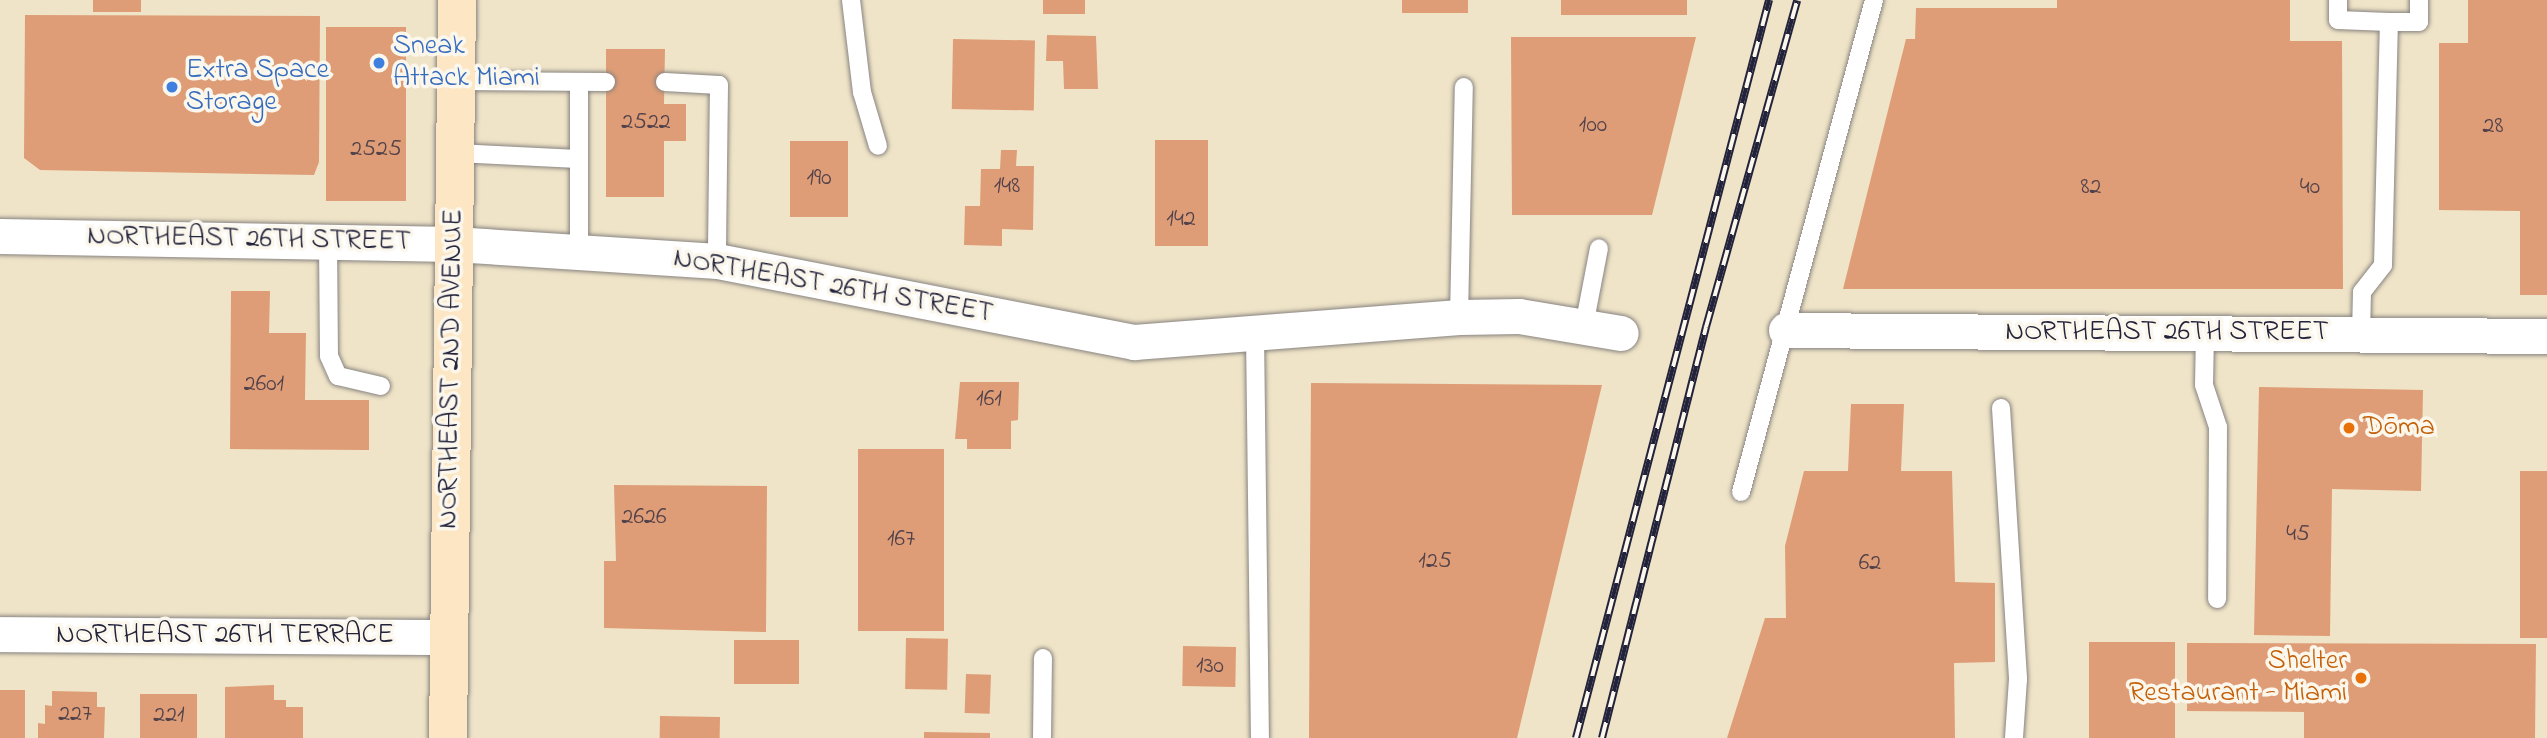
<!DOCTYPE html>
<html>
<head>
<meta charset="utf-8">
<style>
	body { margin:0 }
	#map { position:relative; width:2547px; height:738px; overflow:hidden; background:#efe4c7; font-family:"Indie Flower",sans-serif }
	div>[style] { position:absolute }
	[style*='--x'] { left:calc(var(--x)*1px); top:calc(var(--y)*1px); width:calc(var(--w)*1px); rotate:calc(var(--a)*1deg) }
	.building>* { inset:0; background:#de9d76; transform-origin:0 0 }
	.roads { filter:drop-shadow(0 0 2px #888381) drop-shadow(0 0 2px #888381) }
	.lane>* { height:18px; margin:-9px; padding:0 9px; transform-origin:9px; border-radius:9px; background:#fff }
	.street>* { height:35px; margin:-17.5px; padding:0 17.5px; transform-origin:17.5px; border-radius:17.5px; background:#fff }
	.secondary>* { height:38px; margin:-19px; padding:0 19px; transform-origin:19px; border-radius:19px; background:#fce6c4 }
	.rail>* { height:8px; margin-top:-4px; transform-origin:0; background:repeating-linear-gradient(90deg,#fbf7ec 0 16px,#22223b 0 32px); box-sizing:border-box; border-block:2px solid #22223b }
	.dots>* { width:19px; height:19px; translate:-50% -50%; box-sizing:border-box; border:4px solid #fbf7ec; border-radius:50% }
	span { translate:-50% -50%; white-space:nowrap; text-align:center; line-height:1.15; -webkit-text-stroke:7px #fbf7ec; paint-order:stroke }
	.number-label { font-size:24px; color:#51414a }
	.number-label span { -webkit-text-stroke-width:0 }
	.shop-label { font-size:28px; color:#366cbe }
	.left { translate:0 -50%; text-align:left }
	.street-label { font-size:28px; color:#22223b }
	.food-label { font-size:28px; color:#c56008 }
	.right { translate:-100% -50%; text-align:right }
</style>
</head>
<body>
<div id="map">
	<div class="building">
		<i style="left:93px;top:0;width:48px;height:12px"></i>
		<i style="left:1043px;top:0;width:42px;height:14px"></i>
		<i style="left:1402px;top:0;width:66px;height:13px"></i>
		<i style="left:1561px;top:0;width:126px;height:15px"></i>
		<i style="clip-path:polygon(2057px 0,2290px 0,2290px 41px,2342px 41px,2343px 289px,1843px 289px,1906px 39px,1915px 39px,1916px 8px,2057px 8px)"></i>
		<i style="clip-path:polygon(2468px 0,2547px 0,2547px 295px,2520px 295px,2520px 211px,2439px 210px,2439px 43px,2468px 43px)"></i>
		<i style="clip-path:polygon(25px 15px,320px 16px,319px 162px,314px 175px,40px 170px,24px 158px)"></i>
		<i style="left:326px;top:27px;width:80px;height:174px"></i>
		<i style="clip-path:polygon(1047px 35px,1096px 36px,1098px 89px,1064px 89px,1063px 61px,1046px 61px)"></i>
		<i style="clip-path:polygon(1511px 37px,1696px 37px,1652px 215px,1512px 215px)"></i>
		<i style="left:953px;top:39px;width:82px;height:70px;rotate:1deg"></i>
		<i style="clip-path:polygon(606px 49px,665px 49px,664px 104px,686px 104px,686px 141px,664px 141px,664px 197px,606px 197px)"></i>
		<i style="left:1155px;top:140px;width:53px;height:106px"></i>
		<i style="left:790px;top:141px;width:58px;height:76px"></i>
		<i style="clip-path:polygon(1001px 150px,1017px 150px,1016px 166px,1034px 166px,1033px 230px,1002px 229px,1002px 246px,964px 245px,965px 206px,980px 206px,981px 169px,1000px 169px)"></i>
		<i style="clip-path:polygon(231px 291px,270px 291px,269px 333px,306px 333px,305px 400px,369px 400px,369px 450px,230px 449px)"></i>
		<i style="clip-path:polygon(960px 382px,1019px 382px,1018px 420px,1011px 421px,1011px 449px,967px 449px,967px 439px,955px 439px)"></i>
		<i style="clip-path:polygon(1311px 383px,1602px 385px,1517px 738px,1309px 738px)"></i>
		<i style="clip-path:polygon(2259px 387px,2423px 390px,2421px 491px,2332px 489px,2330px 636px,2254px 635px)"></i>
		<i style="clip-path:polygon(1851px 404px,1904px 404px,1901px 471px,1952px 471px,1955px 582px,1995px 583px,1995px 662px,1954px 663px,1955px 738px,1727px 738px,1765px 618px,1786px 618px,1785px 546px,1804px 471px,1848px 471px)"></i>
		<i style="left:858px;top:449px;width:86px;height:182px"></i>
		<i style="left:2520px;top:471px;width:27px;height:167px"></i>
		<i style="clip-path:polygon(614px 485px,767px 486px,766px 632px,604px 628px,604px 561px,616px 561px)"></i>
		<i style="left:906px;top:638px;width:42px;height:51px;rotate:1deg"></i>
		<i style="left:734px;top:640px;width:65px;height:44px"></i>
		<i style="left:2089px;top:642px;width:86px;height:96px"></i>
		<i style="clip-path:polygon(2187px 643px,2536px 644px,2535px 738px,2304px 738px,2304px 712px,2187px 711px)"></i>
		<i style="left:1183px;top:646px;width:53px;height:40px;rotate:1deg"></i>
		<i style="left:966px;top:674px;width:25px;height:39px;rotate:2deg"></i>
		<i style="clip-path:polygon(274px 685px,274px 700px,286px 700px,286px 707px,303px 707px,303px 738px,225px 738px,225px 687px)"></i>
		<i style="left:0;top:690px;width:25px;height:48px"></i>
		<i style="clip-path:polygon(52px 691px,97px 692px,97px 707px,105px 707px,104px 738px,38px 738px,38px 723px,45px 724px,45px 705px,52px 706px)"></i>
		<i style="left:140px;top:694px;width:57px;height:44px"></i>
		<i style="left:660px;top:716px;width:60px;height:22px;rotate:1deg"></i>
		<i style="clip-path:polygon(924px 732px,990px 733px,990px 738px,924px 738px)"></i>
	</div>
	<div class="roads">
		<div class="lane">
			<i style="--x:851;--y:0;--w:93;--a:83.2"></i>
			<i style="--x:862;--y:92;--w:56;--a:73.5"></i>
			<i style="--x:2338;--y:0;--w:20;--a:90"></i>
			<i style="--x:2338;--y:20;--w:51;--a:2.2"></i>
			<i style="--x:2389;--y:22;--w:30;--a:0"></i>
			<i style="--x:2419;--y:22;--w:22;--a:-90"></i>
			<i style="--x:456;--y:81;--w:150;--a:0.4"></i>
			<i style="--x:579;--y:82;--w:169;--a:90"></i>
			<i style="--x:665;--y:82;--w:54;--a:3.2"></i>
			<i style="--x:719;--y:85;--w:176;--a:90.7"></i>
			<i style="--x:455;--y:153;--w:124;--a:2.8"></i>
			<i style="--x:328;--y:242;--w:114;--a:89.5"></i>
			<i style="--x:329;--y:356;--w:22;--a:66"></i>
			<i style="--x:338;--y:376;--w:44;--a:13.1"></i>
			<i style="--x:1459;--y:317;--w:230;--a:-88.8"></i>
			<i style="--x:1584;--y:326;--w:79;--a:-79.1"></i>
			<i style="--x:1255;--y:333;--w:405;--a:89.3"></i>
			<i style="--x:2205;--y:333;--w:52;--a:91.1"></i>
			<i style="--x:2204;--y:385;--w:44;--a:71.6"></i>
			<i style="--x:2218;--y:427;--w:172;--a:90.3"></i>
			<i style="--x:2361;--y:335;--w:43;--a:-88.7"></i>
			<i style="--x:2362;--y:292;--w:34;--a:-52"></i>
			<i style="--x:2383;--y:265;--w:243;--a:-88.6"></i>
			<i style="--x:2001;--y:408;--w:272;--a:86.4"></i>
			<i style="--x:2018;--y:679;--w:59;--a:93.9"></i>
			<i style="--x:1741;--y:492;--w:510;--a:-74.87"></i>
			<i style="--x:1042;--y:738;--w:80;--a:-89.3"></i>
		</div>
		<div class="street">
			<i style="--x:0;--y:236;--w:454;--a:1"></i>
			<i style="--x:454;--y:244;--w:264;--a:3.7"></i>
			<i style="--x:717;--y:261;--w:425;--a:11"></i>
			<i style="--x:1134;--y:342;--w:326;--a:-4.4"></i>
			<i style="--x:1459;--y:317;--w:60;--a:-1"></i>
			<i style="--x:1519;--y:316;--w:103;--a:9.5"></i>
			<i style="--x:1786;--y:330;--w:761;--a:0.45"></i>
			<i style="--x:0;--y:634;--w:449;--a:0.4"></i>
		</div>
		<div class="secondary">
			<i style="--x:448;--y:738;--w:738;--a:-89.3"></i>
		</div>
	</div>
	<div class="rail">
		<i style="--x:1576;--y:738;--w:763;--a:-75.34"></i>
		<i style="--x:1602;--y:738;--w:424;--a:-75.8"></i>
		<i style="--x:1706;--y:327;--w:339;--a:-74.4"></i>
	</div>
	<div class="dots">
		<i style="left:379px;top:63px;background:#3f7fe0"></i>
		<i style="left:172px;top:87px;background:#3f7fe0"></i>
		<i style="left:2349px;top:428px;background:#e8710a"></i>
		<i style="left:2361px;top:678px;background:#e8710a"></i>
	</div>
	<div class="number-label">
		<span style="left:646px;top:123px">2522</span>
		<span style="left:1593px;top:126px">100</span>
		<span style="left:2493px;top:127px">28</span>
		<span style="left:376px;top:150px">2525</span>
		<span style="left:819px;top:179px">190</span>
		<span style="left:1007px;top:187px">148</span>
		<span style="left:2091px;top:188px">82</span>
		<span style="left:2310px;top:188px">40</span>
		<span style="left:1181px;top:220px">142</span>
		<span style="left:264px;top:385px">2601</span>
		<span style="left:989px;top:400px">161</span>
		<span style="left:644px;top:518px">2626</span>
		<span style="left:2298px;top:535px">45</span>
		<span style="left:901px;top:540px">167</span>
		<span style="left:1435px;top:562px">125</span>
		<span style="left:1870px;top:564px">62</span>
		<span style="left:1210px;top:667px">130</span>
		<span style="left:75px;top:715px">227</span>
		<span style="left:169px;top:716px">221</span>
	</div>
	<div class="shop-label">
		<span class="left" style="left:393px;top:63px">Sneak<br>Attack Miami</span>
		<span class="left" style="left:186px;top:87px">Extra Space<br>Storage</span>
	</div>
	<div class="street-label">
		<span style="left:249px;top:240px;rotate:1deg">NORTHEAST 26TH STREET</span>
		<span style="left:833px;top:287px;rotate:10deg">NORTHEAST 26TH STREET</span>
		<span style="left:2167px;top:333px">NORTHEAST 26TH STREET</span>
		<span style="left:452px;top:369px;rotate:-89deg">NORTHEAST 2ND AVENUE</span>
		<span style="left:225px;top:636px">NORTHEAST 26TH TERRACE</span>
	</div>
	<div class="food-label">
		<span class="left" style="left:2363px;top:428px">Dōma</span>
		<span class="right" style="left:2347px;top:678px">Shelter<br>Restaurant - Miami</span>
	</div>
</div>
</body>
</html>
